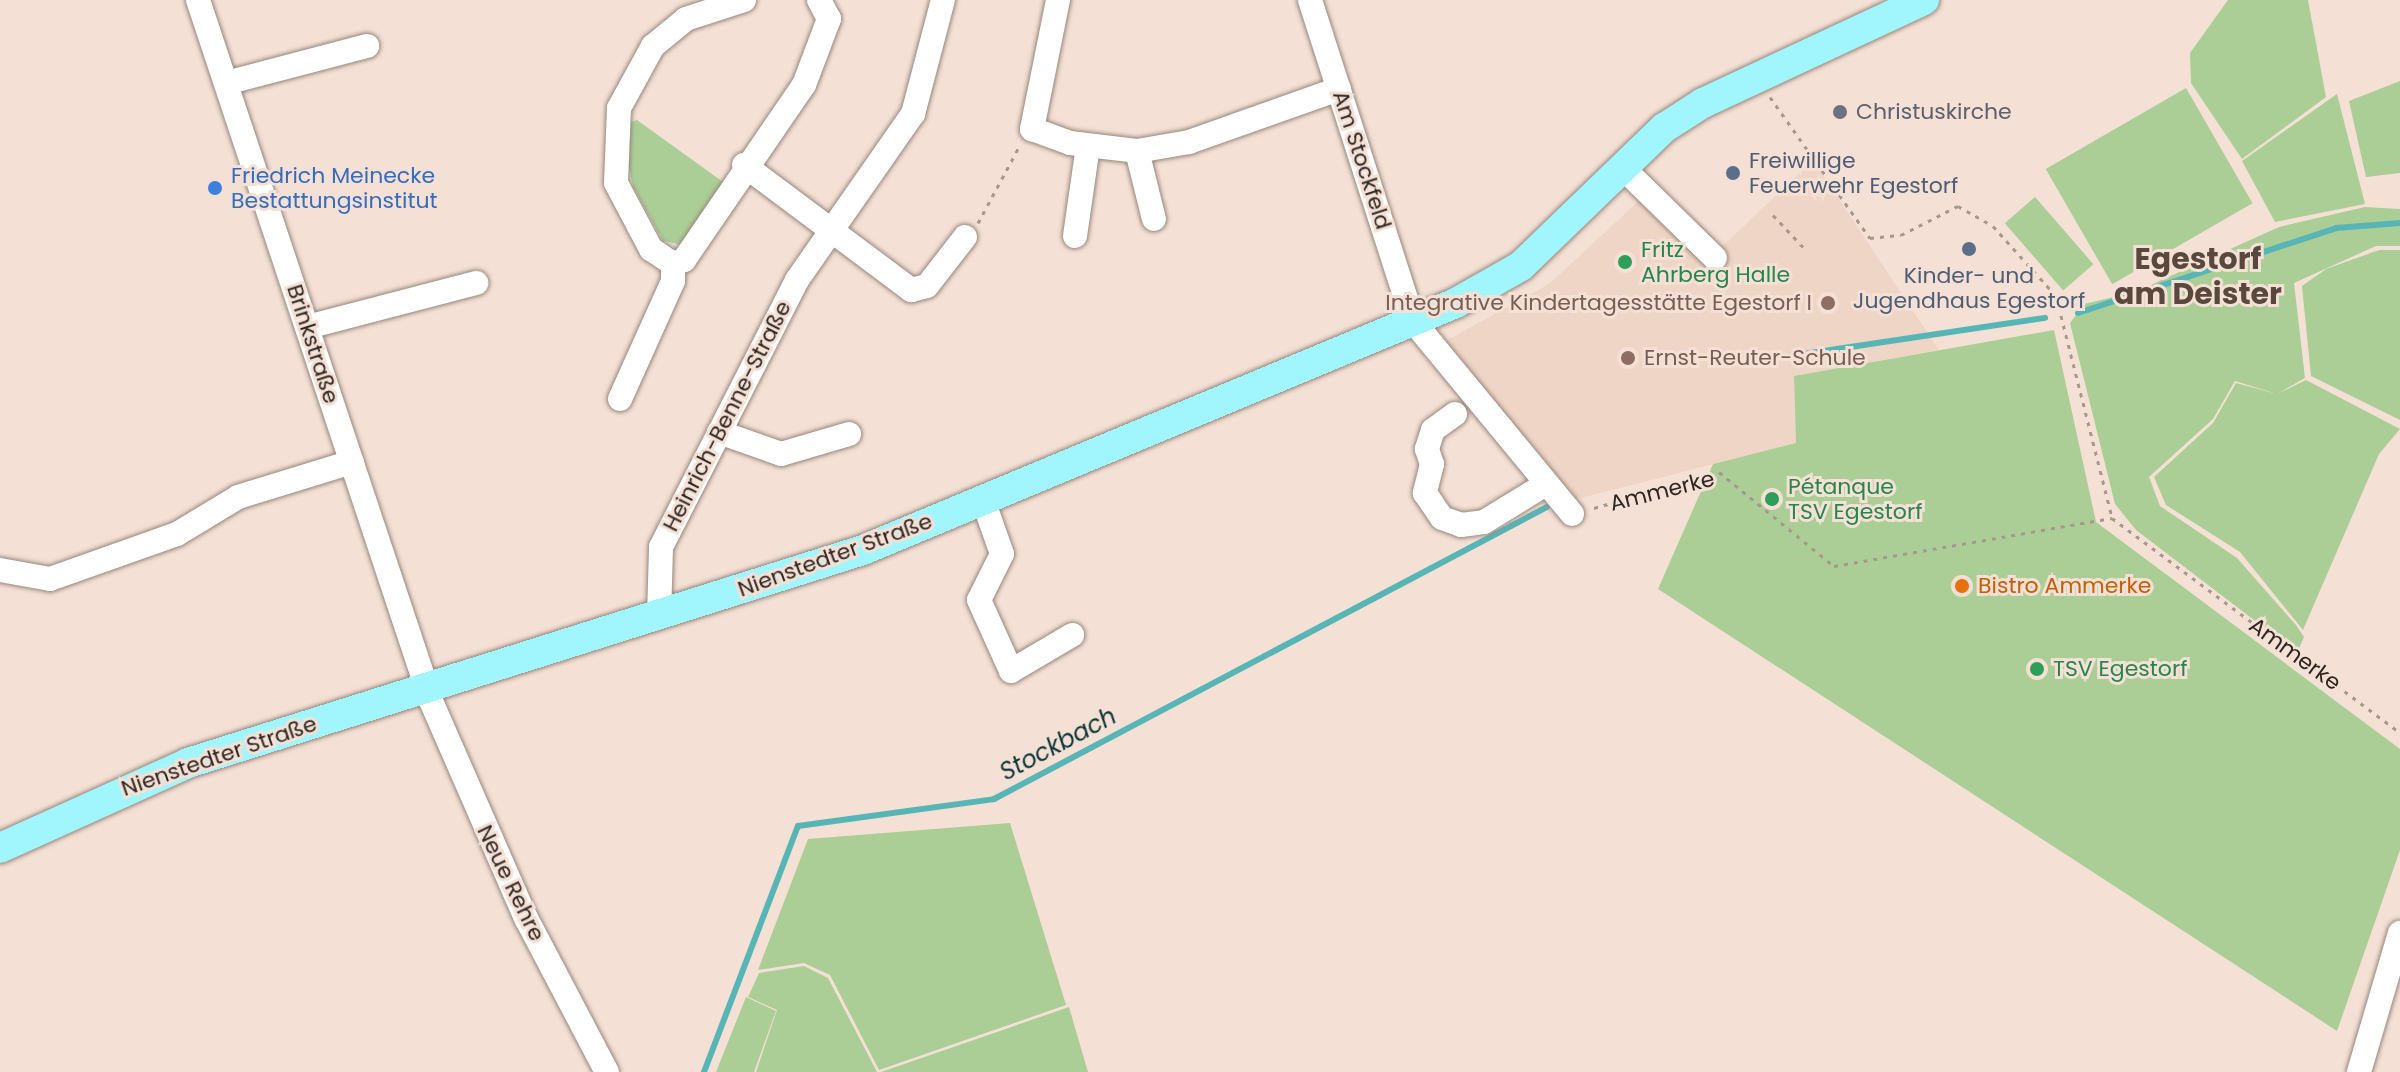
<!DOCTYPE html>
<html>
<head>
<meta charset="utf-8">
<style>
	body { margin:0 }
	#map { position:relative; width:2400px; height:1072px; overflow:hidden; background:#f4e0d5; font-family:Poppins,sans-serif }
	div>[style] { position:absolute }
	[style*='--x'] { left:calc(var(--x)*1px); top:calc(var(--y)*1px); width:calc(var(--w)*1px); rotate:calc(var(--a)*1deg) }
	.built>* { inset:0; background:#efd5c5 }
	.green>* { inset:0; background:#abce97; transform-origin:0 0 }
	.stream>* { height:6px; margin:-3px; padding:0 3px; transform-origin:3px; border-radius:3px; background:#58b5b5 }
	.path>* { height:3px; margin-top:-1.5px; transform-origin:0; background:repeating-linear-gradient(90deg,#a7988f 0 4px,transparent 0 10px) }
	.roads { filter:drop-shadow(0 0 2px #98867c) drop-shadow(0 0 2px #98867c) }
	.minor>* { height:24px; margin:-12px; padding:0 12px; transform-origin:12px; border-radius:12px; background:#fff }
	.major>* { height:30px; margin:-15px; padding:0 15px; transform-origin:15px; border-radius:15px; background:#a1f5fc }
	.dots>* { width:22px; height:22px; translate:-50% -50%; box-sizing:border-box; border:4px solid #f4e0d5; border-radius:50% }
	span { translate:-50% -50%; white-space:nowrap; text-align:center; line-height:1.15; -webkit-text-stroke:6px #f4e0d5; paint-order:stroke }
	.worship-label { font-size:22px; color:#5b616d }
	.left { translate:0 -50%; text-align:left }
	.street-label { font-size:22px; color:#2e2622 }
	.service-label { font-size:22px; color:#4e5e75 }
	.shop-label { font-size:22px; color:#366cbe }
	.leisure-label { font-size:22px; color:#27864d }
	.education-label { font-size:22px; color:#785e54 }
	.right { translate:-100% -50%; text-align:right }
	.food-label { font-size:22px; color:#c56008 }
	.water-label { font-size:24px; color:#093738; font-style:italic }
	.district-label { font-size:30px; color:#58483e; font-weight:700 }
</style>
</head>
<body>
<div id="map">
	<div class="built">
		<i style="clip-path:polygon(1813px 160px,1939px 350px,1794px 376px,1796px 443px,1569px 501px,1444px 342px,1549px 284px,1640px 200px,1706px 262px)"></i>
	</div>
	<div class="green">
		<i style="clip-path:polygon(2228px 0,2308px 0,2326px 97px,2242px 159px,2191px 83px,2190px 53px)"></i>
		<i style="clip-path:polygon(2400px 81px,2400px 173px,2366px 177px,2349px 101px)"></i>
		<i style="left:2186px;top:88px;width:133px;height:162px;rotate:60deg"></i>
		<i style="clip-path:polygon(2337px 94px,2365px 204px,2275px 222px,2242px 161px)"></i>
		<i style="clip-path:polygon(637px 120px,723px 182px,684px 245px,663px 241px,633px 187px,626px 153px,629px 123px)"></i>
		<i style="left:2035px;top:197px;width:89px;height:40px;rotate:49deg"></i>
		<i style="clip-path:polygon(2365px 207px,2400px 209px,2400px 246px,2376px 246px,2294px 283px,2305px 378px,2277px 394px,2306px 380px,2400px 429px,2379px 454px,2303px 630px,2240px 552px,2166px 505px,2154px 477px,2213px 423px,2236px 383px,2277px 394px,2235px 381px,2213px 419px,2149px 477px,2160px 506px,2237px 558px,2296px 625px,2304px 637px,2297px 653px,2136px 530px,2115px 504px,2070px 323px,2084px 304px,2135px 292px,2279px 227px)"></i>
		<i style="clip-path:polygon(2379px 250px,2400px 250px,2400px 420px,2311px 376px,2302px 286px,2326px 269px)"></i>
		<i style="clip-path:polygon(2054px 330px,2096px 522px,2400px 749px,2400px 850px,2337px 1031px,1658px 589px,1713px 464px,1796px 443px,1794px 376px)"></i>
		<i style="clip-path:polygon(1010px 823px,1066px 1005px,879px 1070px,830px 975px,804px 963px,758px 970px,808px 839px)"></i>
		<i style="clip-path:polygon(804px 966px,828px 978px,877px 1072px,756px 1072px,777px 1010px,748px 997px,759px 973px)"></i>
		<i style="clip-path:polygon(746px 997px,776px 1011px,754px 1072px,716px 1072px)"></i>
		<i style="clip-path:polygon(1069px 1007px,1088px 1072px,881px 1072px)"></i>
	</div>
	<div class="stream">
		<i style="--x:2078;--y:313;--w:272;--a:-18.2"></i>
		<i style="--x:2336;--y:228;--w:64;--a:-4.5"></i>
		<i style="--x:1790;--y:356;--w:258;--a:-8.5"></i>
		<i style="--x:704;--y:1072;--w:263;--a:-69.1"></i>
		<i style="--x:798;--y:826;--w:198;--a:-7.8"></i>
		<i style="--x:994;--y:799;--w:625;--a:-27.84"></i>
	</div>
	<div class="path">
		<i style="--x:1770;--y:97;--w:173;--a:54.7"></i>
		<i style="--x:1870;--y:238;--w:31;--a:-6"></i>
		<i style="--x:1901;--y:235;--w:64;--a:-27"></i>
		<i style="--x:1958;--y:206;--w:40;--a:29.7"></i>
		<i style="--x:1993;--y:226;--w:94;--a:48"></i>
		<i style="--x:2056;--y:296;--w:229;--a:75.8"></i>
		<i style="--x:2112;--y:518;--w:359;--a:36.7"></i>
		<i style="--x:1773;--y:215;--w:48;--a:46.7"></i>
		<i style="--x:978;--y:223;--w:89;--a:-61.7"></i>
		<i style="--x:1594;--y:508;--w:130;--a:-16.1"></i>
		<i style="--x:1719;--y:472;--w:149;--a:39.3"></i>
		<i style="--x:1834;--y:566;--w:282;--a:-9.8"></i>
	</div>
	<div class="roads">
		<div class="minor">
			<i style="--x:198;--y:0;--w:739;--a:71.61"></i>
			<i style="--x:431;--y:701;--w:237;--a:66.4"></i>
			<i style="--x:526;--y:918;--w:174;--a:62.3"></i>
			<i style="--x:744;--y:0;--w:61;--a:161.9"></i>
			<i style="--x:686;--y:19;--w:43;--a:140.7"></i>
			<i style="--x:653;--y:46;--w:71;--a:118.7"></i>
			<i style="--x:619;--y:108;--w:75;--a:92.3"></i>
			<i style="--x:616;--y:183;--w:75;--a:62.1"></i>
			<i style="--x:651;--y:249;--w:27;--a:34"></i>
			<i style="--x:673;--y:264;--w:12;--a:-20"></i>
			<i style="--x:684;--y:260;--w:212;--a:-55.6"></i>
			<i style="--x:804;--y:85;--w:71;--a:-69.3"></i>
			<i style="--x:829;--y:19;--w:21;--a:-118"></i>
			<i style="--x:1058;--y:0;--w:132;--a:101.4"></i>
			<i style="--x:1032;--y:129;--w:40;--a:20.2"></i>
			<i style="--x:1070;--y:143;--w:67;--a:6.8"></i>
			<i style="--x:1137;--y:151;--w:53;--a:-9.8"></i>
			<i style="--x:1189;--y:142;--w:159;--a:-19.5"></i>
			<i style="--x:1310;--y:0;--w:337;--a:72.2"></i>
			<i style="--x:1413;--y:321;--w:250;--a:50.5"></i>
			<i style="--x:226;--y:83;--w:146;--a:-14.7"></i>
			<i style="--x:1137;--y:151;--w:70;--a:76"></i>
			<i style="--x:744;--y:165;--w:209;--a:36.8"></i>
			<i style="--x:911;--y:290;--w:16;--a:-14"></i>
			<i style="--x:927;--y:286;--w:62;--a:-52.2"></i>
			<i style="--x:1622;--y:167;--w:130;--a:44.4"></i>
			<i style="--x:1075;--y:236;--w:91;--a:-81.8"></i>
			<i style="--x:307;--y:327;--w:175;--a:-14.6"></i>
			<i style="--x:620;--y:399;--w:129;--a:-65.8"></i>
			<i style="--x:673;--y:281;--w:17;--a:-90"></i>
			<i style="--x:1455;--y:414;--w:27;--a:144"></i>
			<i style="--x:1433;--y:430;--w:20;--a:108"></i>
			<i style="--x:1427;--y:449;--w:16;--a:72"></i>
			<i style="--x:1432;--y:464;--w:30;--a:104"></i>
			<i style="--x:1425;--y:493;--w:30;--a:56"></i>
			<i style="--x:1442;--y:518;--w:20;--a:20"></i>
			<i style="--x:1461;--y:525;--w:23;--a:-7"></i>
			<i style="--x:1484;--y:522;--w:73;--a:-31.5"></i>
			<i style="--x:719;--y:432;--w:66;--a:19.5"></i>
			<i style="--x:781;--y:454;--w:71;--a:-16.4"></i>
			<i style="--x:983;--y:500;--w:57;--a:70.6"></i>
			<i style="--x:1002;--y:554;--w:51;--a:116.6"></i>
			<i style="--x:979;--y:600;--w:78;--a:65.7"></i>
			<i style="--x:1011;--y:671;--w:71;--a:-30.5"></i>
			<i style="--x:0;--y:570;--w:51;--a:10.2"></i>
			<i style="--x:50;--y:579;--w:135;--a:-19.5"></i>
			<i style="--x:177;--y:534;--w:71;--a:-31.2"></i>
			<i style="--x:238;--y:497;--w:119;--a:-17.1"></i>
			<i style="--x:659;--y:616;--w:69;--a:-88.3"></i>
			<i style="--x:661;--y:547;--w:300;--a:-63"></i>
			<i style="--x:797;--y:280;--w:203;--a:-55.1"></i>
			<i style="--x:913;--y:114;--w:118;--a:-75.3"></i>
			<i style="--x:2359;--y:1072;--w:145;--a:-73.6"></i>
		</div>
		<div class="major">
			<i style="--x:0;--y:848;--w:206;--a:-24.3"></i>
			<i style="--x:188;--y:763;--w:708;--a:-17.51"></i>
			<i style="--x:863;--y:550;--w:642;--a:-22.61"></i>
			<i style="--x:1456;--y:303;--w:75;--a:-29.6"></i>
			<i style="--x:1521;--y:266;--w:199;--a:-44"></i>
			<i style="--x:1664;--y:128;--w:46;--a:-32.7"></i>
			<i style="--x:1703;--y:103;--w:244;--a:-25"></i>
		</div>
	</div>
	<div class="dots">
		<i style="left:1840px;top:112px;background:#6b7280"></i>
		<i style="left:1733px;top:173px;background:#5c6f8a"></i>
		<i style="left:215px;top:188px;background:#3f7fe0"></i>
		<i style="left:1969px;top:249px;background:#5c6f8a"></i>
		<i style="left:1625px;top:262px;background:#2e9e5b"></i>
		<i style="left:1828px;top:303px;background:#8d6e63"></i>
		<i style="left:1628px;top:358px;background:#8d6e63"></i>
		<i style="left:1772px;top:499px;background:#2e9e5b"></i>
		<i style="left:1962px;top:586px;background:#e8710a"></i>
		<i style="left:2037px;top:669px;background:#2e9e5b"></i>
	</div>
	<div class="worship-label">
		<span class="left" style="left:1856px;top:112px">Christuskirche</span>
	</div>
	<div class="street-label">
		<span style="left:1362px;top:160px;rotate:72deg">Am Stockfeld</span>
		<span style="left:313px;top:344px;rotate:72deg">Brinkstraße</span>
		<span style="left:727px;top:416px;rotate:-63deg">Heinrich-Benne-Straße</span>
		<span style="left:1662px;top:491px;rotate:-14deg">Ammerke</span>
		<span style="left:835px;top:555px;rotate:-20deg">Nienstedter Straße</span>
		<span style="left:2295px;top:654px;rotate:36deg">Ammerke</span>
		<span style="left:219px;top:756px;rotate:-19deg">Nienstedter Straße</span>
		<span style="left:511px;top:883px;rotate:64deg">Neue Rehre</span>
	</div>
	<div class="service-label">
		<span class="left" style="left:1749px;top:173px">Freiwillige<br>Feuerwehr Egestorf</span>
		<span style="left:1969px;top:288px">Kinder- und<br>Jugendhaus Egestorf</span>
	</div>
	<div class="shop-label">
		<span class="left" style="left:231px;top:188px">Friedrich Meinecke<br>Bestattungsinstitut</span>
	</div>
	<div class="leisure-label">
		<span class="left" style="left:1641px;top:262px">Fritz<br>Ahrberg Halle</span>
		<span class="left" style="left:1788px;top:499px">Pétanque<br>TSV Egestorf</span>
		<span class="left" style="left:2053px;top:669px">TSV Egestorf</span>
	</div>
	<div class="education-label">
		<span class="right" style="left:1812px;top:303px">Integrative Kindertagesstätte Egestorf I</span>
		<span class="left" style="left:1644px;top:358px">Ernst-Reuter-Schule</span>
	</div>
	<div class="food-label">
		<span class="left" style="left:1978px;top:586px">Bistro Ammerke</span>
	</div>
	<div class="water-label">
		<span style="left:1058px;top:744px;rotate:-28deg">Stockbach</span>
	</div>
	<div class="district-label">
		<span style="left:2198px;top:276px">Egestorf<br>am Deister</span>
	</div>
</div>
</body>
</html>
